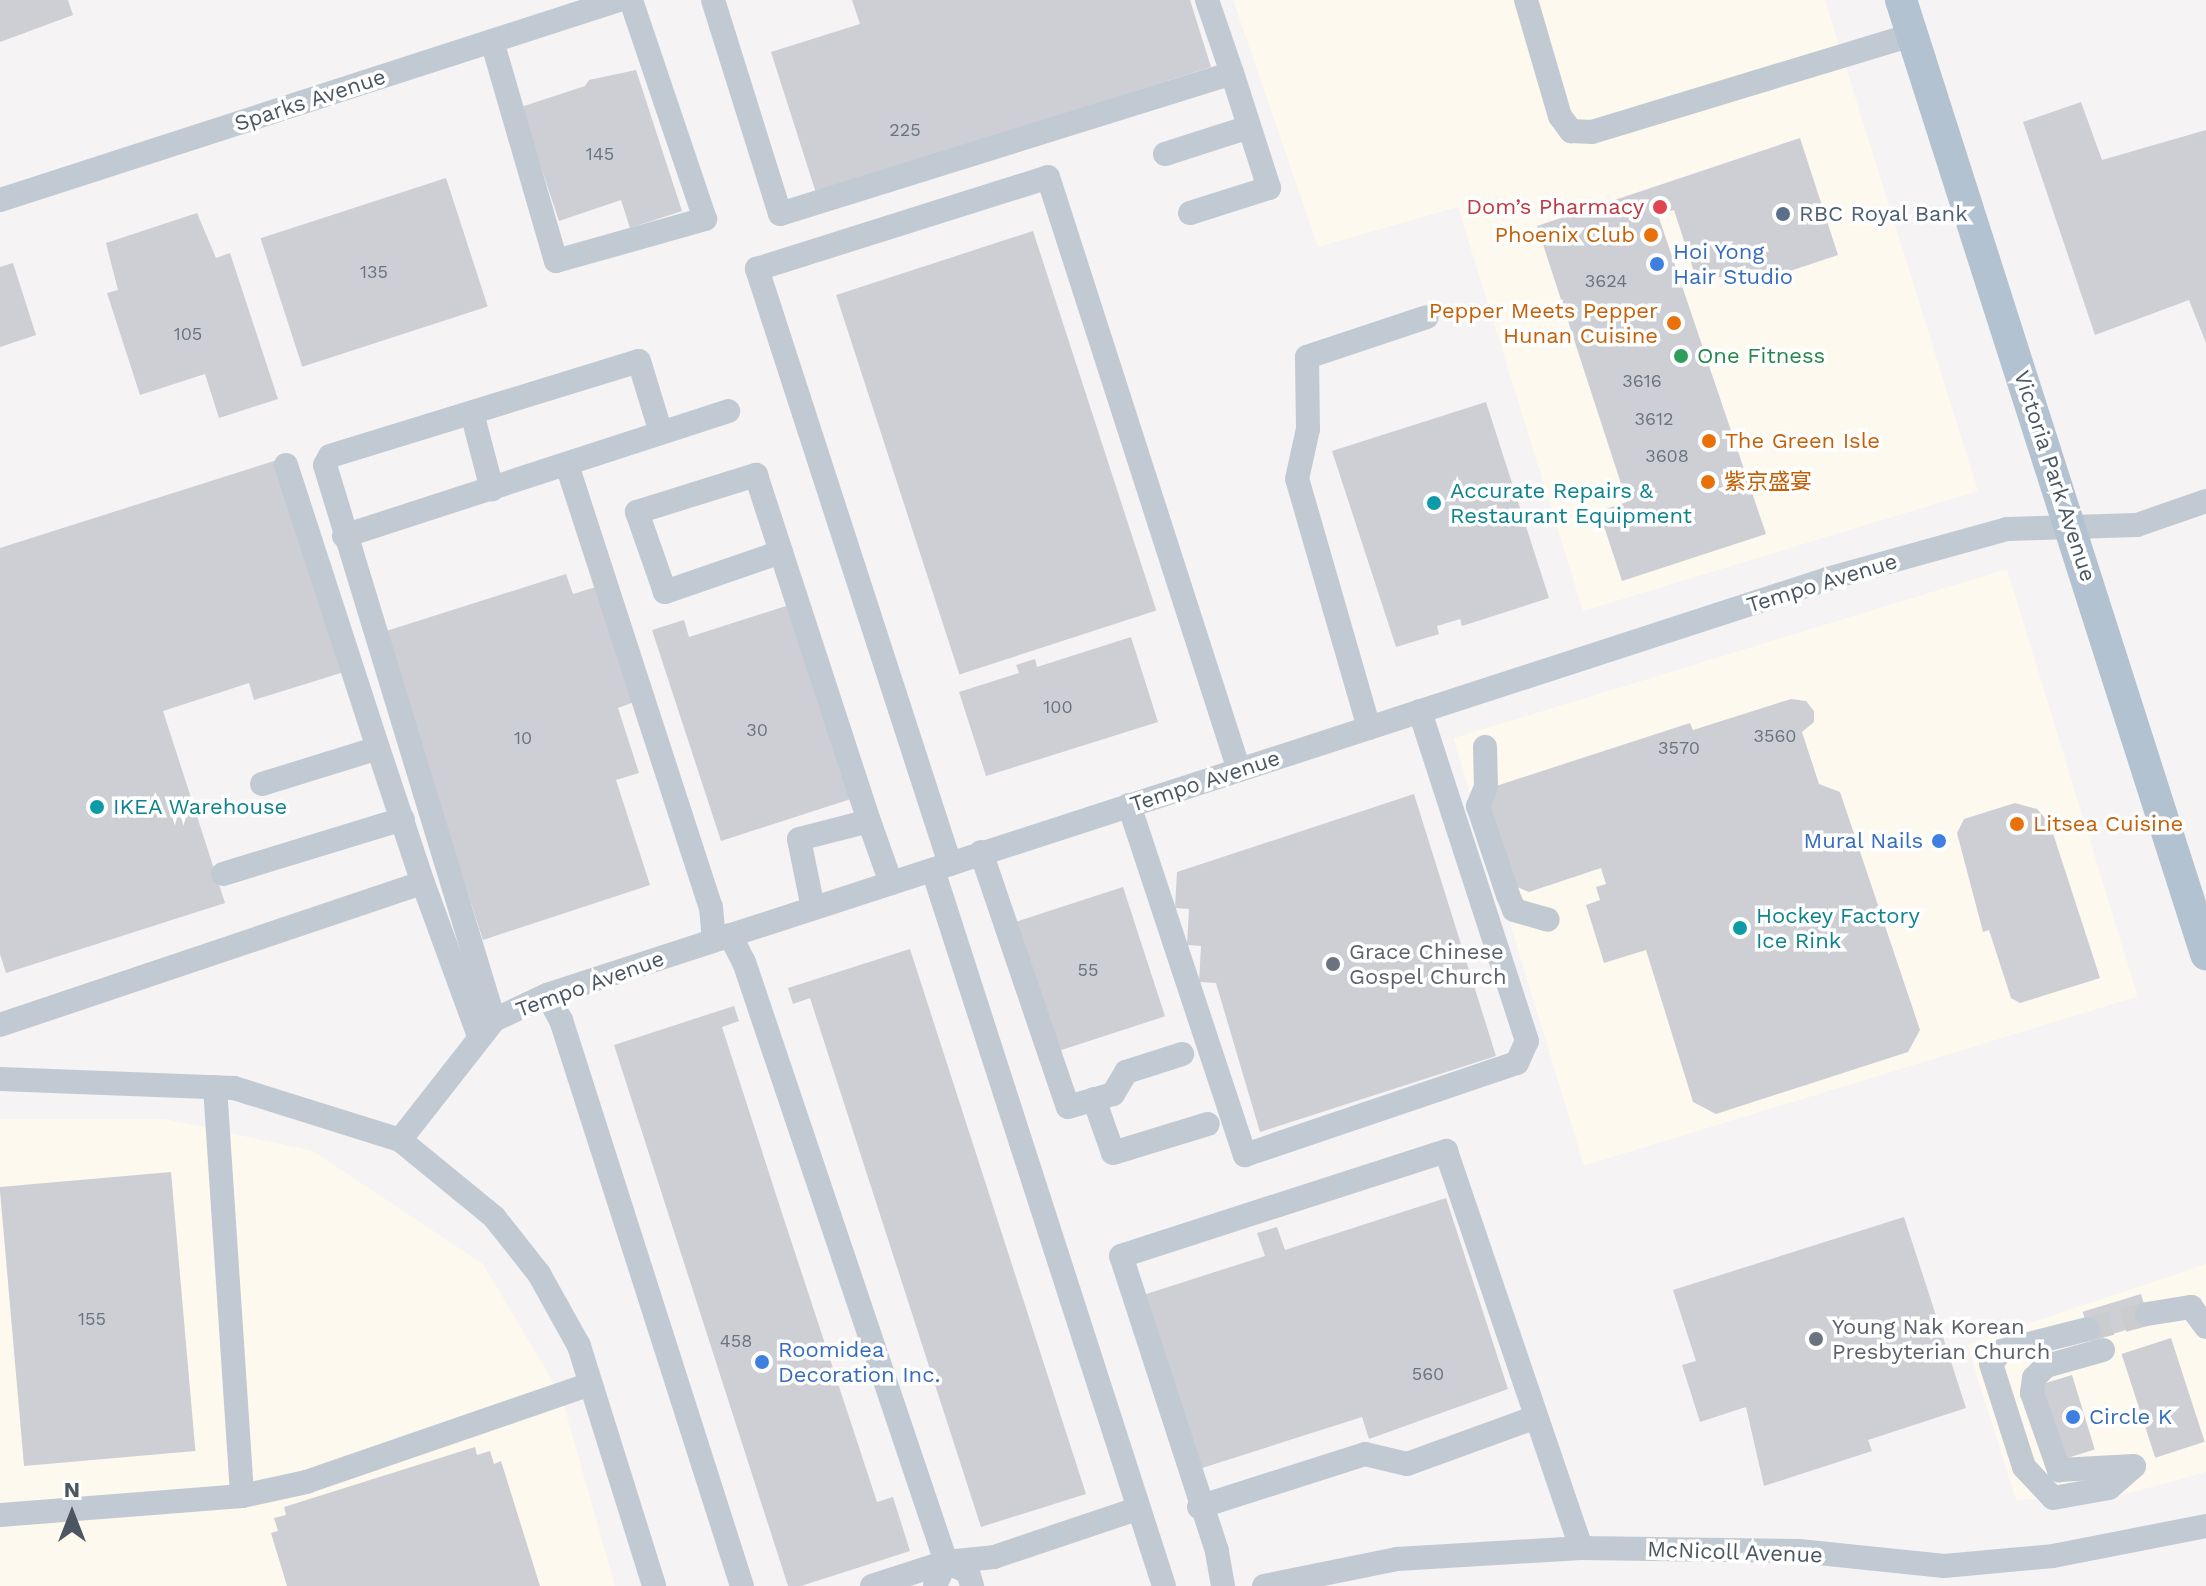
<!DOCTYPE html>
<html>
<head>
<meta charset="utf-8">
<style>
	body { margin:0 }
	#map { position:relative; width:2206px; height:1586px; overflow:hidden; background:#f5f3f3; font-family:"Work Sans","Noto Sans SC",sans-serif }
	div>[style] { position:absolute }
	[style*='--x'] { left:calc(var(--x)*1px); top:calc(var(--y)*1px); width:calc(var(--w)*1px); rotate:calc(var(--a)*1deg) }
	.commercial>* { inset:0; background:#fdf9ef; transform-origin:0 0 }
	.building>* { inset:0; background:#cdcfd5; transform-origin:0 0 }
	.minor-tunnel>* { height:24px; margin-top:-12px; transform-origin:0; background:repeating-linear-gradient(90deg,#caccce 0 24px,transparent 0 36px) }
	.minor>* { height:24px; margin:-12px; padding:0 12px; transform-origin:12px; border-radius:12px; background:#c1cad2 }
	.major>* { height:32px; margin:-16px; padding:0 16px; transform-origin:16px; border-radius:16px; background:#b3c2d1 }
	.dots>* { width:22px; height:22px; translate:-50% -50%; box-sizing:border-box; border:4px solid #fff; border-radius:50% }
	span { translate:-50% -50%; white-space:nowrap; text-align:center; line-height:1.15; -webkit-text-stroke:7px #fff; paint-order:stroke }
	.number-label { font-size:18px; color:#6b747e }
	.number-label span { -webkit-text-stroke-width:0 }
	.street-label { font-size:22px; color:#4a5661 }
	.health-label { font-size:22px; color:#be3a42 }
	.right { translate:-100% -50%; text-align:right }
	.service-label { font-size:22px; color:#4e5e75 }
	.left { translate:0 -50%; text-align:left }
	.food-label { font-size:22px; color:#c56008 }
	.shop-label { font-size:22px; color:#366cbe }
	.leisure-label { font-size:22px; color:#27864d }
	.culture-label { font-size:22px; color:#0d838f }
	.worship-label { font-size:22px; color:#5b616d }
	.north { position:absolute; left:32px; top:1474px; width:80px; height:80px; -webkit-text-stroke:6px #fff; paint-order:stroke; rotate:0deg; font-size:22px; font-weight:700; line-height:32px; text-align:center; color:#4a5661 }
	.north::after { content:''; display:block; margin:auto; width:28px; height:36px; background:#4a5661; clip-path:polygon(50% 0,100% 100%,50% 72%,0 100%) }
</style>
</head>
<body>
<div id="map">
	<div class="commercial">
		<i style="clip-path:polygon(1233px 0,1825px 0,1978px 491px,1583px 611px,1458px 207px,1318px 247px)"></i>
		<i style="left:2007px;top:569px;width:447px;height:579px;rotate:73deg"></i>
		<i style="clip-path:polygon(0 1119px,165px 1119px,313px 1151px,483px 1264px,561px 1395px,615px 1586px,0 1586px)"></i>
		<i style="clip-path:polygon(2206px 1264px,2206px 1472px,2126px 1494px,2016px 1500px,1967px 1344px)"></i>
	</div>
	<div class="building">
		<i style="clip-path:polygon(0 0,68px 0,73px 15px,0 42px)"></i>
		<i style="clip-path:polygon(852px 0,1190px 0,1211px 67px,816px 193px,771px 52px,860px 24px)"></i>
		<i style="clip-path:polygon(636px 70px,682px 211px,630px 228px,621px 200px,559px 221px,521px 107px,585px 86px,589px 80px)"></i>
		<i style="clip-path:polygon(2081px 102px,2102px 160px,2206px 130px,2206px 343px,2189px 300px,2095px 335px,2023px 122px)"></i>
		<i style="clip-path:polygon(1800px 138px,1838px 255px,1754px 283px,1749px 268px,1698px 284px,1674px 210px,1658px 215px,1766px 534px,1622px 581px,1599px 511px,1627px 502px,1537px 226px)"></i>
		<i style="left:446px;top:178px;width:135px;height:195px;rotate:72deg"></i>
		<i style="clip-path:polygon(197px 213px,216px 258px,230px 253px,278px 399px,219px 418px,205px 374px,140px 395px,107px 293px,118px 290px,106px 243px)"></i>
		<i style="left:1033px;top:231px;width:399px;height:207px;rotate:72deg"></i>
		<i style="clip-path:polygon(13px 263px,36px 335px,0 347px,0 267px)"></i>
		<i style="clip-path:polygon(1486px 402px,1549px 598px,1462px 626px,1460px 619px,1437px 626px,1439px 634px,1396px 647px,1332px 451px)"></i>
		<i style="clip-path:polygon(277px 460px,344px 672px,254px 700px,249px 683px,163px 711px,225px 903px,6px 973px,0 954px,0 548px)"></i>
		<i style="clip-path:polygon(566px 574px,573px 594px,599px 586px,637px 701px,618px 708px,639px 773px,616px 780px,650px 885px,483px 940px,383px 632px)"></i>
		<i style="clip-path:polygon(789px 605px,851px 799px,721px 841px,652px 630px,684px 620px,689px 637px)"></i>
		<i style="clip-path:polygon(1131px 637px,1158px 722px,986px 776px,959px 692px,1019px 673px,1016px 665px,1035px 659px,1037px 667px)"></i>
		<i style="clip-path:polygon(1791px 699px,1806px 701px,1814px 711px,1814px 722px,1802px 732px,1819px 784px,1840px 792px,1920px 1030px,1908px 1052px,1716px 1114px,1693px 1102px,1646px 950px,1604px 963px,1586px 905px,1600px 900px,1596px 887px,1606px 884px,1601px 868px,1529px 892px,1510px 884px,1486px 815px,1496px 786px,1690px 723px,1693px 730px)"></i>
		<i style="clip-path:polygon(1414px 794px,1496px 1056px,1260px 1132px,1216px 983px,1199px 982px,1201px 946px,1187px 945px,1189px 909px,1175px 908px,1177px 872px)"></i>
		<i style="clip-path:polygon(2015px 803px,2037px 809px,2050px 824px,2100px 978px,2020px 1003px,2011px 998px,1989px 930px,1983px 932px,1957px 833px,1964px 819px)"></i>
		<i style="left:1123px;top:887px;width:136px;height:117px;rotate:72deg"></i>
		<i style="clip-path:polygon(910px 949px,1086px 1494px,981px 1527px,810px 998px,793px 1004px,788px 988px)"></i>
		<i style="clip-path:polygon(734px 1006px,739px 1021px,722px 1027px,780px 1207px,877px 1502px,893px 1497px,910px 1551px,801px 1586px,788px 1586px,614px 1045px)"></i>
		<i style="left:171px;top:1172px;width:280px;height:172px;rotate:85deg"></i>
		<i style="clip-path:polygon(1446px 1198px,1508px 1389px,1369px 1439px,1362px 1417px,1196px 1470px,1140px 1296px,1265px 1256px,1257px 1233px,1277px 1227px,1285px 1250px)"></i>
		<i style="clip-path:polygon(1904px 1217px,1966px 1408px,1868px 1440px,1872px 1451px,1764px 1486px,1746px 1407px,1700px 1422px,1682px 1365px,1696px 1361px,1673px 1290px)"></i>
		<i style="left:2141px;top:1294px;width:30px;height:61px;rotate:73deg"></i>
		<i style="left:2171px;top:1338px;width:109px;height:52px;rotate:72deg"></i>
		<i style="left:2072px;top:1375px;width:78px;height:38px;rotate:73deg"></i>
		<i style="clip-path:polygon(475px 1447px,477px 1455px,490px 1451px,494px 1464px,501px 1461px,540px 1586px,287px 1586px,271px 1533px,278px 1531px,274px 1518px,286px 1515px,284px 1507px)"></i>
	</div>
	<div class="minor-tunnel">
		<i style="--x:2088;--y:1329;--w:61;--a:-14.3"></i>
	</div>
	<div class="minor">
		<i style="--x:713;--y:0;--w:224;--a:72.6"></i>
		<i style="--x:780;--y:214;--w:473;--a:-17.3"></i>
		<i style="--x:1232;--y:73;--w:77;--a:-108.9"></i>
		<i style="--x:1526;--y:0;--w:121;--a:73.7"></i>
		<i style="--x:1560;--y:116;--w:19;--a:54"></i>
		<i style="--x:1571;--y:131;--w:21;--a:3"></i>
		<i style="--x:1592;--y:132;--w:334;--a:-16.9"></i>
		<i style="--x:492;--y:41;--w:229;--a:73.8"></i>
		<i style="--x:556;--y:261;--w:155;--a:-15.7"></i>
		<i style="--x:705;--y:219;--w:231;--a:-108.7"></i>
		<i style="--x:1165;--y:154;--w:88;--a:-17.8"></i>
		<i style="--x:0;--y:200;--w:651;--a:-17.91"></i>
		<i style="--x:1190;--y:213;--w:83;--a:-17.6"></i>
		<i style="--x:1269;--y:188;--w:121;--a:-107.8"></i>
		<i style="--x:472;--y:413;--w:79;--a:75.3"></i>
		<i style="--x:286;--y:465;--w:298;--a:72"></i>
		<i style="--x:567;--y:465;--w:465;--a:72"></i>
		<i style="--x:711;--y:907;--w:33;--a:85"></i>
		<i style="--x:344;--y:536;--w:404;--a:-18"></i>
		<i style="--x:781;--y:552;--w:123;--a:161"></i>
		<i style="--x:665;--y:592;--w:85;--a:-109.3"></i>
		<i style="--x:637;--y:512;--w:125;--a:-17.3"></i>
		<i style="--x:756;--y:475;--w:81;--a:72"></i>
		<i style="--x:781;--y:552;--w:283;--a:71.9"></i>
		<i style="--x:1369;--y:728;--w:259;--a:-106.1"></i>
		<i style="--x:1297;--y:479;--w:51;--a:-77.6"></i>
		<i style="--x:1308;--y:429;--w:72;--a:-90.8"></i>
		<i style="--x:1307;--y:357;--w:126;--a:-18.4"></i>
		<i style="--x:1485;--y:747;--w:40;--a:88.6"></i>
		<i style="--x:1486;--y:787;--w:21;--a:113"></i>
		<i style="--x:1478;--y:806;--w:94;--a:71.4"></i>
		<i style="--x:1508;--y:895;--w:16;--a:68"></i>
		<i style="--x:1514;--y:910;--w:35;--a:16"></i>
		<i style="--x:262;--y:784;--w:121;--a:-17.2"></i>
		<i style="--x:378;--y:748;--w:142;--a:71.6"></i>
		<i style="--x:1129;--y:805;--w:369;--a:71.7"></i>
		<i style="--x:1245;--y:1155;--w:287;--a:-18.7"></i>
		<i style="--x:1517;--y:1063;--w:24;--a:-66"></i>
		<i style="--x:1527;--y:1041;--w:347;--a:-108"></i>
		<i style="--x:981;--y:852;--w:269;--a:71.2"></i>
		<i style="--x:1068;--y:1107;--w:47;--a:-16.1"></i>
		<i style="--x:1113;--y:1094;--w:26;--a:-59"></i>
		<i style="--x:1126;--y:1072;--w:59;--a:-17.8"></i>
		<i style="--x:950;--y:864;--w:626;--a:-107.97"></i>
		<i style="--x:757;--y:269;--w:305;--a:-17.5"></i>
		<i style="--x:1048;--y:177;--w:623;--a:72.15"></i>
		<i style="--x:933;--y:870;--w:752;--a:72.12"></i>
		<i style="--x:223;--y:874;--w:188;--a:-17"></i>
		<i style="--x:813;--y:908;--w:70;--a:-101.5"></i>
		<i style="--x:799;--y:839;--w:72;--a:-14.4"></i>
		<i style="--x:869;--y:821;--w:66;--a:70.5"></i>
		<i style="--x:730;--y:935;--w:30;--a:63"></i>
		<i style="--x:744;--y:962;--w:633;--a:71.39"></i>
		<i style="--x:946;--y:1562;--w:26;--a:115"></i>
		<i style="--x:547;--y:995;--w:29;--a:61"></i>
		<i style="--x:561;--y:1020;--w:594;--a:72.27"></i>
		<i style="--x:494;--y:1020;--w:580;--a:-106.94"></i>
		<i style="--x:325;--y:465;--w:10;--a:-61"></i>
		<i style="--x:330;--y:456;--w:323;--a:-17.1"></i>
		<i style="--x:639;--y:361;--w:75;--a:73"></i>
		<i style="--x:0;--y:1025;--w:446;--a:-18.6"></i>
		<i style="--x:423;--y:883;--w:163;--a:69.9"></i>
		<i style="--x:0;--y:1079;--w:234;--a:2.2"></i>
		<i style="--x:234;--y:1088;--w:174;--a:17.4"></i>
		<i style="--x:400;--y:1140;--w:122;--a:39.3"></i>
		<i style="--x:494;--y:1217;--w:73;--a:51.7"></i>
		<i style="--x:539;--y:1274;--w:82;--a:60.9"></i>
		<i style="--x:579;--y:1346;--w:251;--a:72.6"></i>
		<i style="--x:215;--y:1087;--w:410;--a:86.2"></i>
		<i style="--x:1094;--y:1099;--w:57;--a:70.6"></i>
		<i style="--x:1113;--y:1153;--w:99;--a:-17"></i>
		<i style="--x:400;--y:1140;--w:152;--a:-51.9"></i>
		<i style="--x:494;--y:1020;--w:59;--a:-25.3"></i>
		<i style="--x:547;--y:995;--w:1346;--a:-18"></i>
		<i style="--x:1827;--y:579;--w:187;--a:-15.5"></i>
		<i style="--x:2007;--y:529;--w:130;--a:-1.8"></i>
		<i style="--x:2137;--y:525;--w:73;--a:-19.2"></i>
		<i style="--x:2147;--y:1314;--w:45;--a:-9"></i>
		<i style="--x:2191;--y:1307;--w:25;--a:53"></i>
		<i style="--x:2088;--y:1329;--w:90;--a:165.8"></i>
		<i style="--x:2001;--y:1351;--w:16;--a:128"></i>
		<i style="--x:1991;--y:1364;--w:108;--a:72.2"></i>
		<i style="--x:2024;--y:1467;--w:42;--a:46.9"></i>
		<i style="--x:2053;--y:1498;--w:57;--a:-10.1"></i>
		<i style="--x:2109;--y:1488;--w:33;--a:-41"></i>
		<i style="--x:2103;--y:1350;--w:59;--a:164.3"></i>
		<i style="--x:2046;--y:1366;--w:17;--a:135"></i>
		<i style="--x:2034;--y:1378;--w:15;--a:98"></i>
		<i style="--x:2032;--y:1393;--w:82;--a:70.7"></i>
		<i style="--x:2059;--y:1470;--w:75;--a:-3.1"></i>
		<i style="--x:1199;--y:1507;--w:174;--a:-17.7"></i>
		<i style="--x:1365;--y:1454;--w:43;--a:13.4"></i>
		<i style="--x:1407;--y:1464;--w:137;--a:-20"></i>
		<i style="--x:0;--y:1515;--w:243;--a:-4.5"></i>
		<i style="--x:242;--y:1496;--w:66;--a:-12.3"></i>
		<i style="--x:306;--y:1482;--w:301;--a:-19"></i>
		<i style="--x:946;--y:1562;--w:24;--a:24"></i>
		<i style="--x:968;--y:1572;--w:15;--a:74"></i>
		<i style="--x:872;--y:1586;--w:78;--a:-18"></i>
		<i style="--x:946;--y:1562;--w:48;--a:-5.9"></i>
		<i style="--x:994;--y:1557;--w:151;--a:-18.6"></i>
		<i style="--x:1223;--y:1586;--w:36;--a:-100"></i>
		<i style="--x:1217;--y:1551;--w:310;--a:-108"></i>
		<i style="--x:1121;--y:1256;--w:342;--a:-17.9"></i>
		<i style="--x:1446;--y:1151;--w:419;--a:71.2"></i>
		<i style="--x:1264;--y:1586;--w:136;--a:-11.5"></i>
		<i style="--x:1397;--y:1559;--w:184;--a:-3.4"></i>
		<i style="--x:1581;--y:1548;--w:218;--a:0.8"></i>
		<i style="--x:1799;--y:1551;--w:146;--a:5.9"></i>
		<i style="--x:1944;--y:1566;--w:109;--a:-5.2"></i>
		<i style="--x:2053;--y:1556;--w:156;--a:-11.1"></i>
	</div>
	<div class="major">
		<i style="--x:1901;--y:0;--w:1002;--a:72.27"></i>
	</div>
	<div class="dots">
		<i style="left:1660px;top:207px;background:#e0444e"></i>
		<i style="left:1783px;top:214px;background:#5c6f8a"></i>
		<i style="left:1651px;top:235px;background:#e8710a"></i>
		<i style="left:1657px;top:264px;background:#3f7fe0"></i>
		<i style="left:1674px;top:323px;background:#e8710a"></i>
		<i style="left:1681px;top:356px;background:#2e9e5b"></i>
		<i style="left:1709px;top:441px;background:#e8710a"></i>
		<i style="left:1708px;top:482px;background:#e8710a"></i>
		<i style="left:1434px;top:503px;background:#0f9aa8"></i>
		<i style="left:97px;top:807px;background:#0f9aa8"></i>
		<i style="left:2017px;top:824px;background:#e8710a"></i>
		<i style="left:1939px;top:841px;background:#3f7fe0"></i>
		<i style="left:1740px;top:928px;background:#0f9aa8"></i>
		<i style="left:1333px;top:964px;background:#6b7280"></i>
		<i style="left:1816px;top:1339px;background:#6b7280"></i>
		<i style="left:762px;top:1362px;background:#3f7fe0"></i>
		<i style="left:2073px;top:1417px;background:#3f7fe0"></i>
	</div>
	<div class="number-label">
		<span style="left:905px;top:130px">225</span>
		<span style="left:600px;top:154px">145</span>
		<span style="left:374px;top:272px">135</span>
		<span style="left:1606px;top:281px">3624</span>
		<span style="left:188px;top:334px">105</span>
		<span style="left:1642px;top:381px">3616</span>
		<span style="left:1654px;top:419px">3612</span>
		<span style="left:1667px;top:456px">3608</span>
		<span style="left:1058px;top:707px">100</span>
		<span style="left:757px;top:730px">30</span>
		<span style="left:1775px;top:736px">3560</span>
		<span style="left:523px;top:738px">10</span>
		<span style="left:1679px;top:748px">3570</span>
		<span style="left:1088px;top:970px">55</span>
		<span style="left:92px;top:1319px">155</span>
		<span style="left:736px;top:1341px">458</span>
		<span style="left:1428px;top:1374px">560</span>
	</div>
	<div class="street-label">
		<span style="left:310px;top:100px;rotate:-18deg">Sparks Avenue</span>
		<span style="left:2055px;top:476px;rotate:72deg">Victoria Park Avenue</span>
		<span style="left:1822px;top:583px;rotate:-17deg">Tempo Avenue</span>
		<span style="left:1205px;top:781px;rotate:-18deg">Tempo Avenue</span>
		<span style="left:590px;top:984px;rotate:-20deg">Tempo Avenue</span>
		<span style="left:1735px;top:1552px;rotate:2deg">McNicoll Avenue</span>
	</div>
	<div class="health-label">
		<span class="right" style="left:1644px;top:207px">Dom’s Pharmacy</span>
	</div>
	<div class="service-label">
		<span class="left" style="left:1799px;top:214px">RBC Royal Bank</span>
	</div>
	<div class="food-label">
		<span class="right" style="left:1635px;top:235px">Phoenix Club</span>
		<span class="right" style="left:1658px;top:323px">Pepper Meets Pepper<br>Hunan Cuisine</span>
		<span class="left" style="left:1725px;top:441px">The Green Isle</span>
		<span class="left" style="left:1724px;top:482px">紫京盛宴</span>
		<span class="left" style="left:2033px;top:824px">Litsea Cuisine</span>
	</div>
	<div class="shop-label">
		<span class="left" style="left:1673px;top:264px">Hoi Yong<br>Hair Studio</span>
		<span class="right" style="left:1923px;top:841px">Mural Nails</span>
		<span class="left" style="left:778px;top:1362px">Roomidea<br>Decoration Inc.</span>
		<span class="left" style="left:2089px;top:1417px">Circle K</span>
	</div>
	<div class="leisure-label">
		<span class="left" style="left:1697px;top:356px">One Fitness</span>
	</div>
	<div class="culture-label">
		<span class="left" style="left:1450px;top:503px">Accurate Repairs &amp;<br>Restaurant Equipment</span>
		<span class="left" style="left:113px;top:807px">IKEA Warehouse</span>
		<span class="left" style="left:1756px;top:928px">Hockey Factory<br>Ice Rink</span>
	</div>
	<div class="worship-label">
		<span class="left" style="left:1349px;top:964px">Grace Chinese<br>Gospel Church</span>
		<span class="left" style="left:1832px;top:1339px">Young Nak Korean<br>Presbyterian Church</span>
	</div>
	<div class="north">N</div>
</div>
</body>
</html>
